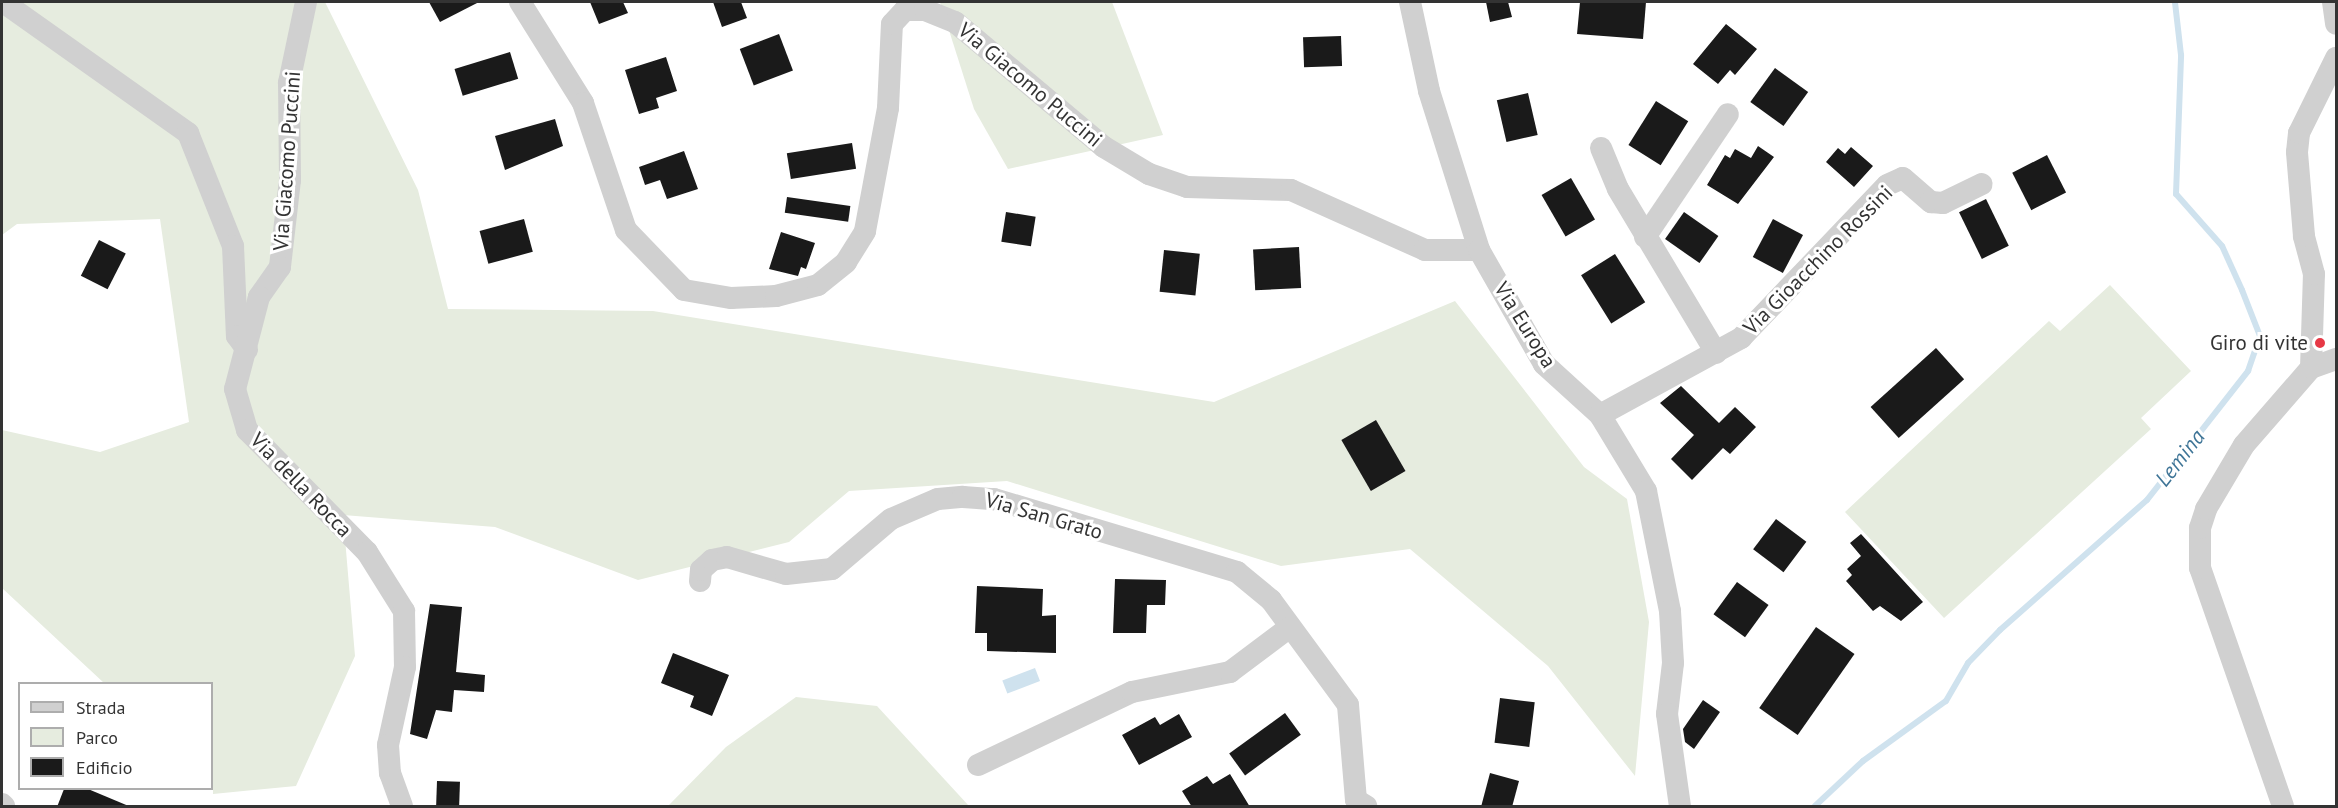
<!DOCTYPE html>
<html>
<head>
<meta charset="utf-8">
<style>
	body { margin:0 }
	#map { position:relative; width:2338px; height:808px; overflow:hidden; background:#fff; font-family:"PT Sans",sans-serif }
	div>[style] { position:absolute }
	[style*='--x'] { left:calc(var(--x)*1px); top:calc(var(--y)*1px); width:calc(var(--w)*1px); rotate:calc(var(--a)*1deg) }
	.green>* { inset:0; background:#e6ecdf }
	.water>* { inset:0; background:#cfe2ee; transform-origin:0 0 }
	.stream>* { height:6px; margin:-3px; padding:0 3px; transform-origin:3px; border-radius:3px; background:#cfe2ee }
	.building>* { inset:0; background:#1a1a1a; transform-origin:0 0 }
	.minor>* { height:22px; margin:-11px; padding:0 11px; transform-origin:11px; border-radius:11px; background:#d0d0d0 }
	.dots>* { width:16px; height:16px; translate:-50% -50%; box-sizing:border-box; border:3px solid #fff; border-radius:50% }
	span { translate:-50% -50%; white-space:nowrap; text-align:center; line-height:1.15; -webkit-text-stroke:6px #fff; paint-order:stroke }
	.street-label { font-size:21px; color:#333 }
	.poi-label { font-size:21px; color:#333 }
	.right { translate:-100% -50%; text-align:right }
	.water-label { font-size:22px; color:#3f7597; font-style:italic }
	.frame { position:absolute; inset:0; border:3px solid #333; pointer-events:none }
	.legend { position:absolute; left:18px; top:682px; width:195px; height:108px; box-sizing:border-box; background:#fff; border:2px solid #adadad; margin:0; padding:8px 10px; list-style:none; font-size:18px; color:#333 }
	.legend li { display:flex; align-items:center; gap:12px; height:30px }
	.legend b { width:30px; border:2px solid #adadad }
</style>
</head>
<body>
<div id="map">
	<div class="green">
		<i style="clip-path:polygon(2px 2px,325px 2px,418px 190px,448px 309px,653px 311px,1214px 402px,1455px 301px,1584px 467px,1627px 499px,1649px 622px,1635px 776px,1548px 666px,1410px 549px,1281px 566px,1007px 481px,849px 491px,789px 542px,638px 580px,495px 527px,343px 515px,355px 656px,296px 786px,213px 794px,212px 684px,104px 683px,2px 588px,2px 430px,100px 452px,189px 422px,160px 219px,17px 224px,2px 235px)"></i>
		<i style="clip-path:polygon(940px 2px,1112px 2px,1163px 135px,1008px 169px,974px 109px)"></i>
		<i style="clip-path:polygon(2110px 285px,2191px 371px,2141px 418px,2151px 429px,1944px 618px,1845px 512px,2049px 321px,2060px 331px)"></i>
		<i style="clip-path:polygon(796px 697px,877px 706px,969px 806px,668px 806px,726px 747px)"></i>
	</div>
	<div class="water">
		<i style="left:1035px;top:668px;width:14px;height:35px;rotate:69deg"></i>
	</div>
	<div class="stream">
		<i style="--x:1815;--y:806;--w:66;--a:-43.2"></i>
		<i style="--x:1863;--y:761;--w:102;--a:-35.9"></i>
		<i style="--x:1946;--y:701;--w:44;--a:-59.9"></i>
		<i style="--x:1968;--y:663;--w:46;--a:-45.9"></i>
		<i style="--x:2000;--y:630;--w:196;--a:-41.5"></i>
		<i style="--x:2147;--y:500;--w:164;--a:-51.9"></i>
		<i style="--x:2248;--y:371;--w:37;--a:-71"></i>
		<i style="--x:2260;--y:336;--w:49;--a:-111.4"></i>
		<i style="--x:2242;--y:290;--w:48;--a:-114.4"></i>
		<i style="--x:2222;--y:246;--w:69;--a:-131.5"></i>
		<i style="--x:2176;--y:194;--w:139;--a:-87.9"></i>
		<i style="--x:2181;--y:55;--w:53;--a:-96.5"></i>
	</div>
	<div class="building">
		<i style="clip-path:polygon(429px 2px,479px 2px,440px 22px)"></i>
		<i style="clip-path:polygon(590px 2px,623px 2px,628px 13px,599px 24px)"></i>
		<i style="clip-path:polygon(713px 2px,741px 2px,747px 18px,722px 27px)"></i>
		<i style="clip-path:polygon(1486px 2px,1508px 2px,1512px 17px,1490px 22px)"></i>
		<i style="clip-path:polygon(1580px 2px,1646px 2px,1643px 39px,1577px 34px)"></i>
		<i style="clip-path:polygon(1726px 24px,1757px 49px,1735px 75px,1730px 70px,1718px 84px,1693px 64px)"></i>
		<i style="left:779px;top:34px;width:39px;height:42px;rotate:69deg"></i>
		<i style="left:1341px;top:36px;width:30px;height:38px;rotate:88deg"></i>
		<i style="left:510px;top:52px;width:28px;height:58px;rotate:73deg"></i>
		<i style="clip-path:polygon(666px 57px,677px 91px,656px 98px,659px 108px,639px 114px,625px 70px)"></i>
		<i style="left:1775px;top:68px;width:41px;height:42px;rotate:36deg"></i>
		<i style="left:1528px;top:93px;width:43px;height:32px;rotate:77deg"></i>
		<i style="left:1656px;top:101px;width:38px;height:52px;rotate:32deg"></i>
		<i style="clip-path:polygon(555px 119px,563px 146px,505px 170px,495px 136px)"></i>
		<i style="left:852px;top:143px;width:26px;height:66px;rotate:81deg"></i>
		<i style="clip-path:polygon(1758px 146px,1774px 157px,1738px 204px,1707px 185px,1725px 155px,1730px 158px,1735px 149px,1751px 158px)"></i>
		<i style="clip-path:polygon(1851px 147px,1873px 166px,1854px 187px,1826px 162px,1838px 148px,1845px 154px)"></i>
		<i style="clip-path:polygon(684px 151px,698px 189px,667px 199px,660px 180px,645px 185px,639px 167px)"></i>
		<i style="left:2047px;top:155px;width:42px;height:39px;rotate:63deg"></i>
		<i style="left:1571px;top:178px;width:48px;height:34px;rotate:60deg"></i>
		<i style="left:787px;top:197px;width:64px;height:16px;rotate:8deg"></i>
		<i style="left:1986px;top:199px;width:52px;height:30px;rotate:64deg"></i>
		<i style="left:1006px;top:212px;width:30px;height:30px;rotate:9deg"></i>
		<i style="left:1684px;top:212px;width:42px;height:33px;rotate:35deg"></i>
		<i style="left:524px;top:219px;width:34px;height:46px;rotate:75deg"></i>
		<i style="left:1773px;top:219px;width:34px;height:43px;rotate:28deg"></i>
		<i style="clip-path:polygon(781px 232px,815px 243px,806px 269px,801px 267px,798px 276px,769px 269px)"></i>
		<i style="left:99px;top:240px;width:30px;height:40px;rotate:27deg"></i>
		<i style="left:1299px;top:247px;width:41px;height:46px;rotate:87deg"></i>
		<i style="left:1164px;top:250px;width:36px;height:42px;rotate:6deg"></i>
		<i style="left:1615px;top:254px;width:57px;height:40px;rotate:58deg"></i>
		<i style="left:1936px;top:348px;width:42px;height:88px;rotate:48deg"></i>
		<i style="clip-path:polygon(1681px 386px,1719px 423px,1735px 407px,1756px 427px,1730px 454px,1723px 448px,1692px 480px,1671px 459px,1694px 435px,1660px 403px)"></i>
		<i style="left:1376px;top:420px;width:59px;height:40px;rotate:60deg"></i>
		<i style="left:1776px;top:519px;width:38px;height:38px;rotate:37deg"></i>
		<i style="clip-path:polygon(1861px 534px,1923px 602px,1901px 621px,1880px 606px,1873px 611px,1846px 581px,1852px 575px,1847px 569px,1861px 556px,1850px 543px)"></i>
		<i style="clip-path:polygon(1115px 579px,1166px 580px,1165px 605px,1147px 605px,1146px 633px,1113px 633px)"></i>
		<i style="left:1737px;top:582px;width:39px;height:40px;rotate:36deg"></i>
		<i style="clip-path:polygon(977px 586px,1043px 589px,1042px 616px,1056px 615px,1056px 653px,987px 651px,987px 633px,975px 633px)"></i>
		<i style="clip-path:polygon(430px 604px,462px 607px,456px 672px,485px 675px,484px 692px,454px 690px,452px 712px,436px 710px,427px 739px,410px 734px)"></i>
		<i style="left:1816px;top:627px;width:47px;height:99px;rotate:35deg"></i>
		<i style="clip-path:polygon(673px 653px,729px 675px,712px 716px,690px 707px,694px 696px,661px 683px)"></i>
		<i style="left:1500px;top:698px;width:35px;height:45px;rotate:7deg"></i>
		<i style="clip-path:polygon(1703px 700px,1720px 712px,1694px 749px,1685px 742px,1683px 729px)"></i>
		<i style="left:1285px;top:713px;width:27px;height:69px;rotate:54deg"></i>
		<i style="clip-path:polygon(1179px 714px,1192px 737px,1139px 765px,1122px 735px,1155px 717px,1160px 725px)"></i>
		<i style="clip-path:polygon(1490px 773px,1519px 781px,1512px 807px,1481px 807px)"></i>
		<i style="clip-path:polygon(1230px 774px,1250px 807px,1192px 807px,1182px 791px,1207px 776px,1213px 784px)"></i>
		<i style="left:437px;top:781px;width:23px;height:26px;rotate:2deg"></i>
		<i style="clip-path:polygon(64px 789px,88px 789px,131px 807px,57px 807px)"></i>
	</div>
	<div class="minor">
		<i style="--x:3;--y:2;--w:227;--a:35.3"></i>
		<i style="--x:188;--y:133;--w:122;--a:68.3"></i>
		<i style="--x:233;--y:246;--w:90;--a:87.5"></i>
		<i style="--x:237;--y:336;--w:17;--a:54"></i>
		<i style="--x:306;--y:2;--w:83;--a:101.9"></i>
		<i style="--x:289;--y:83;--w:97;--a:89.4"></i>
		<i style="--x:290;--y:180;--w:88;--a:96.6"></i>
		<i style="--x:280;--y:267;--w:37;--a:125"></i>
		<i style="--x:259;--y:297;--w:95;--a:104.6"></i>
		<i style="--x:235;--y:389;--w:43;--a:73.7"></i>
		<i style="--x:247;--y:430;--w:171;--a:45.5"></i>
		<i style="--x:367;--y:552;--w:70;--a:57.9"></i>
		<i style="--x:404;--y:611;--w:56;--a:89"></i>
		<i style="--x:405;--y:667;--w:80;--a:102.3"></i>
		<i style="--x:388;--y:745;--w:28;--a:86"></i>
		<i style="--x:390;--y:773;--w:35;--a:70"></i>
		<i style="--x:520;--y:2;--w:119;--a:58"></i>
		<i style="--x:583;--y:103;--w:134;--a:71.3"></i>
		<i style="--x:626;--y:230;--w:83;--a:46"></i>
		<i style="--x:684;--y:290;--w:48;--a:9.7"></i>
		<i style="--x:731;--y:298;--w:45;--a:-2.5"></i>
		<i style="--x:776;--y:296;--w:43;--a:-14.7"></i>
		<i style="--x:818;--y:285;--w:36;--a:-39"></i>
		<i style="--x:846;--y:262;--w:36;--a:-58"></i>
		<i style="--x:865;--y:231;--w:125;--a:-79.4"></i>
		<i style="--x:888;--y:108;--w:84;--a:-87.3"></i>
		<i style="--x:892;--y:24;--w:19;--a:-47"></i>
		<i style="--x:905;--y:10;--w:20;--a:0"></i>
		<i style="--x:925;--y:10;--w:32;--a:22"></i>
		<i style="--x:955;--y:22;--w:194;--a:40"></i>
		<i style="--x:1104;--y:147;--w:52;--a:31"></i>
		<i style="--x:1149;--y:174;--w:40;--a:18.9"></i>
		<i style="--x:1187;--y:187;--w:104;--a:1.7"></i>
		<i style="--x:1291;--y:190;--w:147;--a:24.1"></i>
		<i style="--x:1425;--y:250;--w:54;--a:0"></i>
		<i style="--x:1410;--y:2;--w:91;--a:77.9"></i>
		<i style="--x:1429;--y:91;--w:167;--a:72.5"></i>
		<i style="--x:1479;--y:250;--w:131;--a:60.3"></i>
		<i style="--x:1544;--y:364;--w:76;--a:42.3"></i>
		<i style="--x:1600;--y:415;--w:89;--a:58.8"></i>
		<i style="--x:1646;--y:491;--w:122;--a:78.7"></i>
		<i style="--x:1670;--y:611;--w:52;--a:86.7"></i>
		<i style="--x:1673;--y:663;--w:51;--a:96.7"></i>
		<i style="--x:1667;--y:714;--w:93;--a:82"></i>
		<i style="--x:2333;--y:2;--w:22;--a:82"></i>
		<i style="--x:1601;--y:148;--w:44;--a:67.5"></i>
		<i style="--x:1618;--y:189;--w:191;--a:59.1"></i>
		<i style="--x:1645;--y:237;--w:148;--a:-56"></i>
		<i style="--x:2311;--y:368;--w:94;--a:-88.2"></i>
		<i style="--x:2314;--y:274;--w:39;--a:-105"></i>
		<i style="--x:2304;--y:236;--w:84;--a:-94.8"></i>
		<i style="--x:2297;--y:152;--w:19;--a:-84"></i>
		<i style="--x:2299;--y:133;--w:84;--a:-63.7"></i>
		<i style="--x:1600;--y:415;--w:161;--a:-28.6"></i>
		<i style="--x:1741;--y:338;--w:211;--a:-46.3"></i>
		<i style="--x:1887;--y:185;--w:17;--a:-24"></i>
		<i style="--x:1903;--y:178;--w:37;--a:41"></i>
		<i style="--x:1931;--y:202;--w:12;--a:5"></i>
		<i style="--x:1943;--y:203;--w:43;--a:-26"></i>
		<i style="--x:700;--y:581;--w:11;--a:-85"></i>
		<i style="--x:701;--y:570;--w:15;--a:-42"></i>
		<i style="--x:712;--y:560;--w:15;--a:-11"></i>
		<i style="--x:727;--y:557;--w:61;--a:16.1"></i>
		<i style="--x:786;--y:574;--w:46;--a:-6.2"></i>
		<i style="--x:832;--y:569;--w:77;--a:-40.3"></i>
		<i style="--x:891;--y:519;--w:51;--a:-23.1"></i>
		<i style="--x:938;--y:499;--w:25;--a:-5"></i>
		<i style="--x:963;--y:497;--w:31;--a:4"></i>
		<i style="--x:994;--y:499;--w:254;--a:16.7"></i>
		<i style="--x:1237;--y:572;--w:44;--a:39.5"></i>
		<i style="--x:1271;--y:600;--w:130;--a:53.7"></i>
		<i style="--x:1348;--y:705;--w:95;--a:85.2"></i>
		<i style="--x:1356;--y:800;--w:12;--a:31"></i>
		<i style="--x:978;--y:765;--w:170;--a:-25.4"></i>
		<i style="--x:1132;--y:692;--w:100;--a:-11.5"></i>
		<i style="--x:1230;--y:672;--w:75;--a:-36.9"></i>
		<i style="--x:2;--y:804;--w:3;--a:45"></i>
		<i style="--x:2283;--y:806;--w:252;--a:-109.2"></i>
		<i style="--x:2200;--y:568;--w:40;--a:-90"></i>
		<i style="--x:2200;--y:528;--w:20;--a:-72"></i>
		<i style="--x:2206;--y:509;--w:74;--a:-59.3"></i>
		<i style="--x:2244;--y:445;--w:102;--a:-49"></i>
		<i style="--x:2311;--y:368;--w:27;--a:-20"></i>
	</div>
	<div class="dots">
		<i style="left:2320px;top:343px;background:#e63946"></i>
	</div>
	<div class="street-label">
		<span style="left:1030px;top:85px;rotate:40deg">Via Giacomo Puccini</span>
		<span style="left:287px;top:161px;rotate:-86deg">Via Giacomo Puccini</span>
		<span style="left:1818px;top:260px;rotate:-45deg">Via Gioacchino Rossini</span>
		<span style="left:1525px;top:325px;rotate:58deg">Via Europa</span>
		<span style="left:301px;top:485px;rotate:46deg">Via della Rocca</span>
		<span style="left:1044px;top:516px;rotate:16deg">Via San Grato</span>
	</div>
	<div class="poi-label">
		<span class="right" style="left:2308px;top:343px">Giro di vite</span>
	</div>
	<div class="water-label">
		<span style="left:2180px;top:458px;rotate:-52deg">Lemina</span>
	</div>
	<div class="frame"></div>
	<ul class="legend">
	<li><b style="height:8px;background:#d0d0d0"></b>Strada</li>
	<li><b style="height:16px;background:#e6ecdf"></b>Parco</li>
	<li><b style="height:16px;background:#1a1a1a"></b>Edificio</li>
	</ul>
</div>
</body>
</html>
